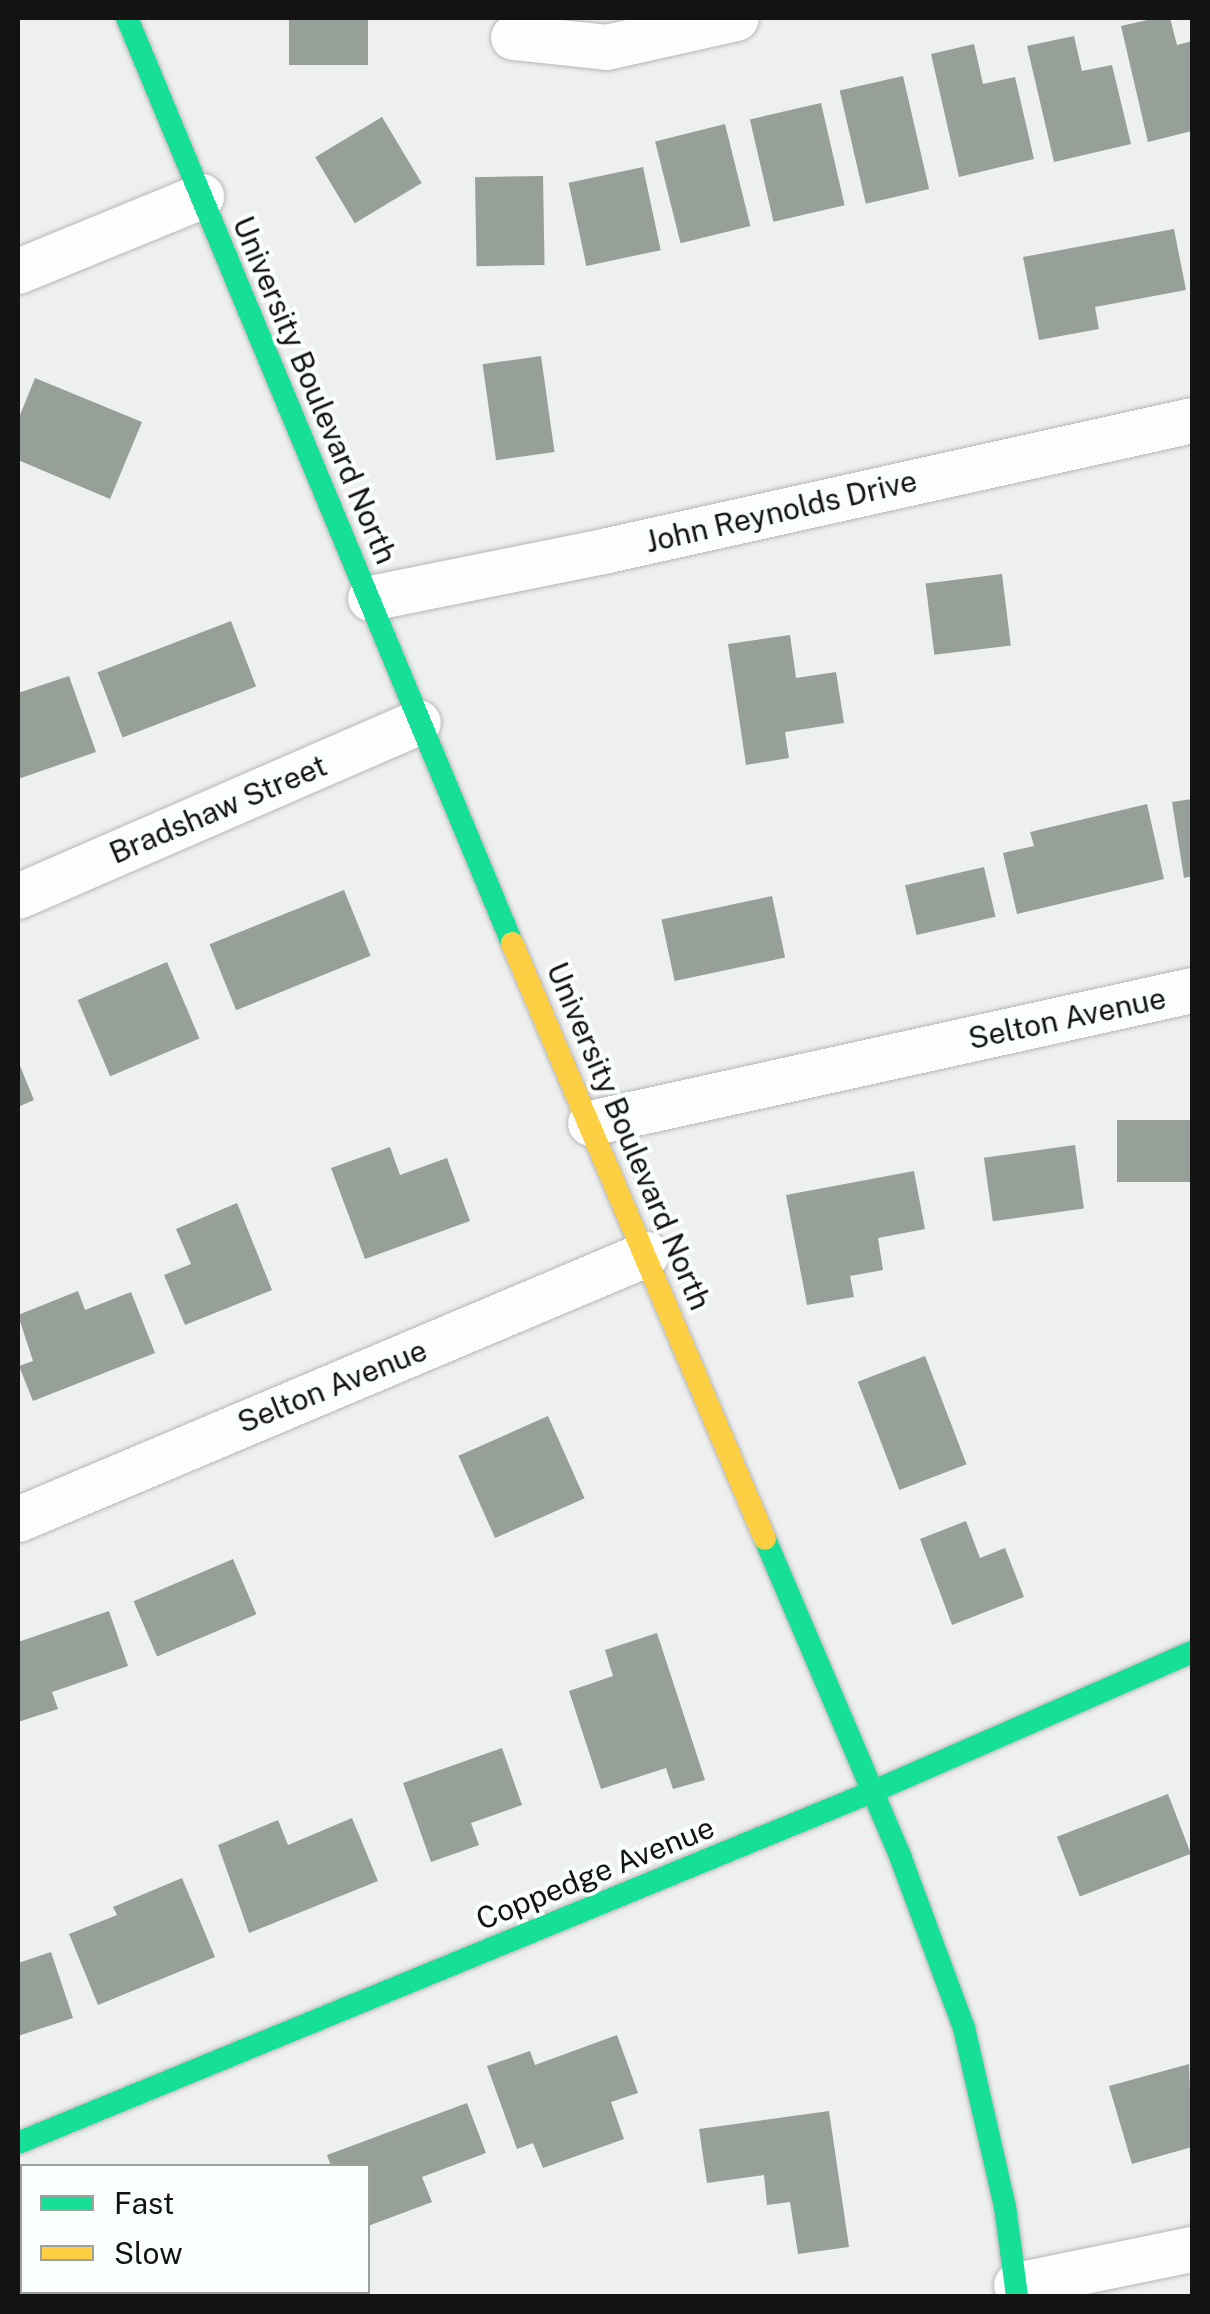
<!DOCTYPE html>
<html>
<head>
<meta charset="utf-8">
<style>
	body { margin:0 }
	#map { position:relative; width:1210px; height:2314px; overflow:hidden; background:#eef0ef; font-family:"Public Sans",sans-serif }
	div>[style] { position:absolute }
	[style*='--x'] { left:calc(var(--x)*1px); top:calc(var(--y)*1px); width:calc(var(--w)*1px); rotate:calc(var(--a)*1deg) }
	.building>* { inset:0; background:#969f98; transform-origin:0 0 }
	.roads { filter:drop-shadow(0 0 2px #b5b7b6) drop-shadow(0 0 2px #b5b7b6) }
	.street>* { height:45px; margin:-22.5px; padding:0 22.5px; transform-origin:22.5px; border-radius:22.5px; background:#fcfdfd }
	.fast>* { height:22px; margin:-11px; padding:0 11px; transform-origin:11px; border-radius:11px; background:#16e098 }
	.slow>* { height:22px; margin:-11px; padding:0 11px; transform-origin:11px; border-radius:11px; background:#ffcf43 }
	span { translate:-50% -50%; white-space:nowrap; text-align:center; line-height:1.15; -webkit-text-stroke:8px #fafffb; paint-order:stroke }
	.street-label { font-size:30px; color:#121312 }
	.frame { position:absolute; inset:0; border:20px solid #121312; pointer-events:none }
	.legend { position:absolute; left:20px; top:2164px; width:350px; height:130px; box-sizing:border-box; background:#fafffb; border:2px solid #9da19e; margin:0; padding:12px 18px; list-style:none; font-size:30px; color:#121312 }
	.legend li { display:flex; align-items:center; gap:20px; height:50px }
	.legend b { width:50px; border:2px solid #9da19e }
</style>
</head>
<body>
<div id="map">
	<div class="building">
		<i style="left:289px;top:18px;width:79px;height:47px"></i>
		<i style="clip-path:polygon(1156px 18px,1170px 18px,1177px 45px,1192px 41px,1192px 131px,1148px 142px,1121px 26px)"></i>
		<i style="clip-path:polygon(1074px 36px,1082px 71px,1112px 65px,1131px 144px,1054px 162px,1027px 46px)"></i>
		<i style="clip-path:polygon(974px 44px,983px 84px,1015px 77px,1034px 159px,959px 177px,931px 54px)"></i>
		<i style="left:903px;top:76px;width:116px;height:65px;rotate:77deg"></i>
		<i style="left:821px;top:103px;width:105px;height:73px;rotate:77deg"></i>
		<i style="left:382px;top:117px;width:77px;height:78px;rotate:59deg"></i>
		<i style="left:725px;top:124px;width:105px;height:72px;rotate:76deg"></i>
		<i style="left:643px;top:167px;width:85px;height:76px;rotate:78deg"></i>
		<i style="left:543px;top:176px;width:89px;height:68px;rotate:89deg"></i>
		<i style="clip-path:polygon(1174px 229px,1186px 290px,1095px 307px,1099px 329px,1039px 340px,1023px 257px)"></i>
		<i style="left:541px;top:356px;width:97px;height:59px;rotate:82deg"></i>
		<i style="clip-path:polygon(35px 378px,142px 422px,110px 499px,18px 460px,18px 420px)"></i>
		<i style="left:1002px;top:574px;width:72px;height:77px;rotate:83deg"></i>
		<i style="left:231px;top:621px;width:70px;height:143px;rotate:69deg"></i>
		<i style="clip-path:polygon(790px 635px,796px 678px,836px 672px,844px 723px,785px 732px,789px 758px,746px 765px,728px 644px)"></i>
		<i style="clip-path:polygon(69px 676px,96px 752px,18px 779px,18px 693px)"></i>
		<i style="clip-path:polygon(1192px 799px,1192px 876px,1184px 878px,1172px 802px)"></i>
		<i style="clip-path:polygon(1147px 804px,1164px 879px,1017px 914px,1003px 853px,1034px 846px,1030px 832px)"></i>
		<i style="left:984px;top:867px;width:51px;height:81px;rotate:77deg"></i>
		<i style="left:344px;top:890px;width:71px;height:145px;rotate:68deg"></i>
		<i style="left:772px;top:896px;width:63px;height:113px;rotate:78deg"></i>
		<i style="left:167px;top:962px;width:83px;height:97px;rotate:67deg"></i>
		<i style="clip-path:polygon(18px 1061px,34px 1100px,18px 1107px)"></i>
		<i style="left:1192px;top:1120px;width:62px;height:75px;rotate:90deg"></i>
		<i style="left:1075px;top:1145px;width:64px;height:92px;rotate:82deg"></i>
		<i style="clip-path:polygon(390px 1147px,400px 1175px,447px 1158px,470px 1221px,365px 1259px,331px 1168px)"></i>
		<i style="clip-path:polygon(914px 1171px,925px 1229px,878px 1238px,883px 1270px,850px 1276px,854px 1297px,807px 1305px,786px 1195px)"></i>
		<i style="clip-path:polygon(237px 1203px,272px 1290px,185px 1325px,164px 1275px,191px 1264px,176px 1229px)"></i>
		<i style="clip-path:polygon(78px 1291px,85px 1310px,131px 1292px,155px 1353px,33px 1401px,19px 1366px,33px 1361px,18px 1315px)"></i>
		<i style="left:925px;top:1356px;width:116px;height:72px;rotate:69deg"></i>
		<i style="left:548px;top:1416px;width:90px;height:98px;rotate:66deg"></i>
		<i style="clip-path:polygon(966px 1521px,980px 1558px,1005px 1548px,1024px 1597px,952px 1625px,920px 1539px)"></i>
		<i style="left:233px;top:1559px;width:60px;height:108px;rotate:67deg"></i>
		<i style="clip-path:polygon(109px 1611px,128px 1666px,52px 1692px,58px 1709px,18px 1722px,18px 1642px)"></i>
		<i style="clip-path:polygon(657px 1633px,705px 1780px,673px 1789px,666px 1768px,601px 1789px,569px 1691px,613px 1676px,605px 1650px)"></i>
		<i style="clip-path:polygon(502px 1748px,522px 1805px,471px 1823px,479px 1845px,431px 1862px,403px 1783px)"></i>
		<i style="left:1168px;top:1794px;width:64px;height:119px;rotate:69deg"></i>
		<i style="clip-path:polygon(352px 1818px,378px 1881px,249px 1933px,218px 1845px,278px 1820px,288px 1845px)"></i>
		<i style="clip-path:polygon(182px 1878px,215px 1957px,98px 2005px,69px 1934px,117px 1915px,113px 1907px)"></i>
		<i style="clip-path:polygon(51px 1952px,73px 2018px,18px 2036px,18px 1963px)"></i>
		<i style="clip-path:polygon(617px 2035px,638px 2093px,611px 2102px,624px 2139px,543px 2168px,533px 2143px,517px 2149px,487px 2066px,530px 2051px,535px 2065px)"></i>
		<i style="clip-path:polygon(1189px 2064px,1192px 2147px,1132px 2164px,1109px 2086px)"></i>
		<i style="clip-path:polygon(467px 2103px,486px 2153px,422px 2177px,432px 2202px,368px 2226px,368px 2166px,331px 2166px,327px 2155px)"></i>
		<i style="clip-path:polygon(829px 2111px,849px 2247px,798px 2254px,790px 2202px,767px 2205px,764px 2175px,707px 2183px,699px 2129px)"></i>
		<i style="clip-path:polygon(22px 2256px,22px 2292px,142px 2292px,128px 2296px,20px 2296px,18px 2257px)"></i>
	</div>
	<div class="roads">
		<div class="street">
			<i style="--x:513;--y:37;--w:94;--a:6.1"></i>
			<i style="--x:606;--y:47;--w:133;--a:-12.6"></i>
			<i style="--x:18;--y:271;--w:198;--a:-22.3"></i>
			<i style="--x:370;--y:598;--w:238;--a:-11.4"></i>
			<i style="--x:603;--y:551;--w:603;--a:-12.54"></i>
			<i style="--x:18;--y:896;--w:436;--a:-23.5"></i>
			<i style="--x:590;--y:1123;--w:617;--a:-12.46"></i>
			<i style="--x:18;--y:1519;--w:682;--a:-22.88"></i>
			<i style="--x:1016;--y:2285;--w:180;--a:-11.6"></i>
		</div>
		<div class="fast">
			<i style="--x:127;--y:18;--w:1002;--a:67.4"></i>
			<i style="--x:765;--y:1539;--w:345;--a:66.9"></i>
			<i style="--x:900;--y:1856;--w:184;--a:69.6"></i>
			<i style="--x:964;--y:2028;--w:184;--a:77.1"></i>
			<i style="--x:1005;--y:2207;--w:90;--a:82.3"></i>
			<i style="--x:18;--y:2143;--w:926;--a:-22.35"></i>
			<i style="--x:874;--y:1791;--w:347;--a:-23.6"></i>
		</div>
		<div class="slow">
			<i style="--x:512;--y:943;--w:647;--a:67"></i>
		</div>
	</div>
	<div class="street-label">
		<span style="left:315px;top:390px;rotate:67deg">University Boulevard North</span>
		<span style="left:781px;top:511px;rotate:-13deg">John Reynolds Drive</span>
		<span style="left:218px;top:809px;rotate:-23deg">Bradshaw Street</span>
		<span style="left:1067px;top:1018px;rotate:-12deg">Selton Avenue</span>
		<span style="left:629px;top:1136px;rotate:67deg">University Boulevard North</span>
		<span style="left:332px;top:1386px;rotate:-22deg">Selton Avenue</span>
		<span style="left:595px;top:1873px;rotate:-22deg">Coppedge Avenue</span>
	</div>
	<div class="frame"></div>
	<ul class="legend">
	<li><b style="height:12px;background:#16e098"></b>Fast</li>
	<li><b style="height:12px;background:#ffcf43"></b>Slow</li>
	</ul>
</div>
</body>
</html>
